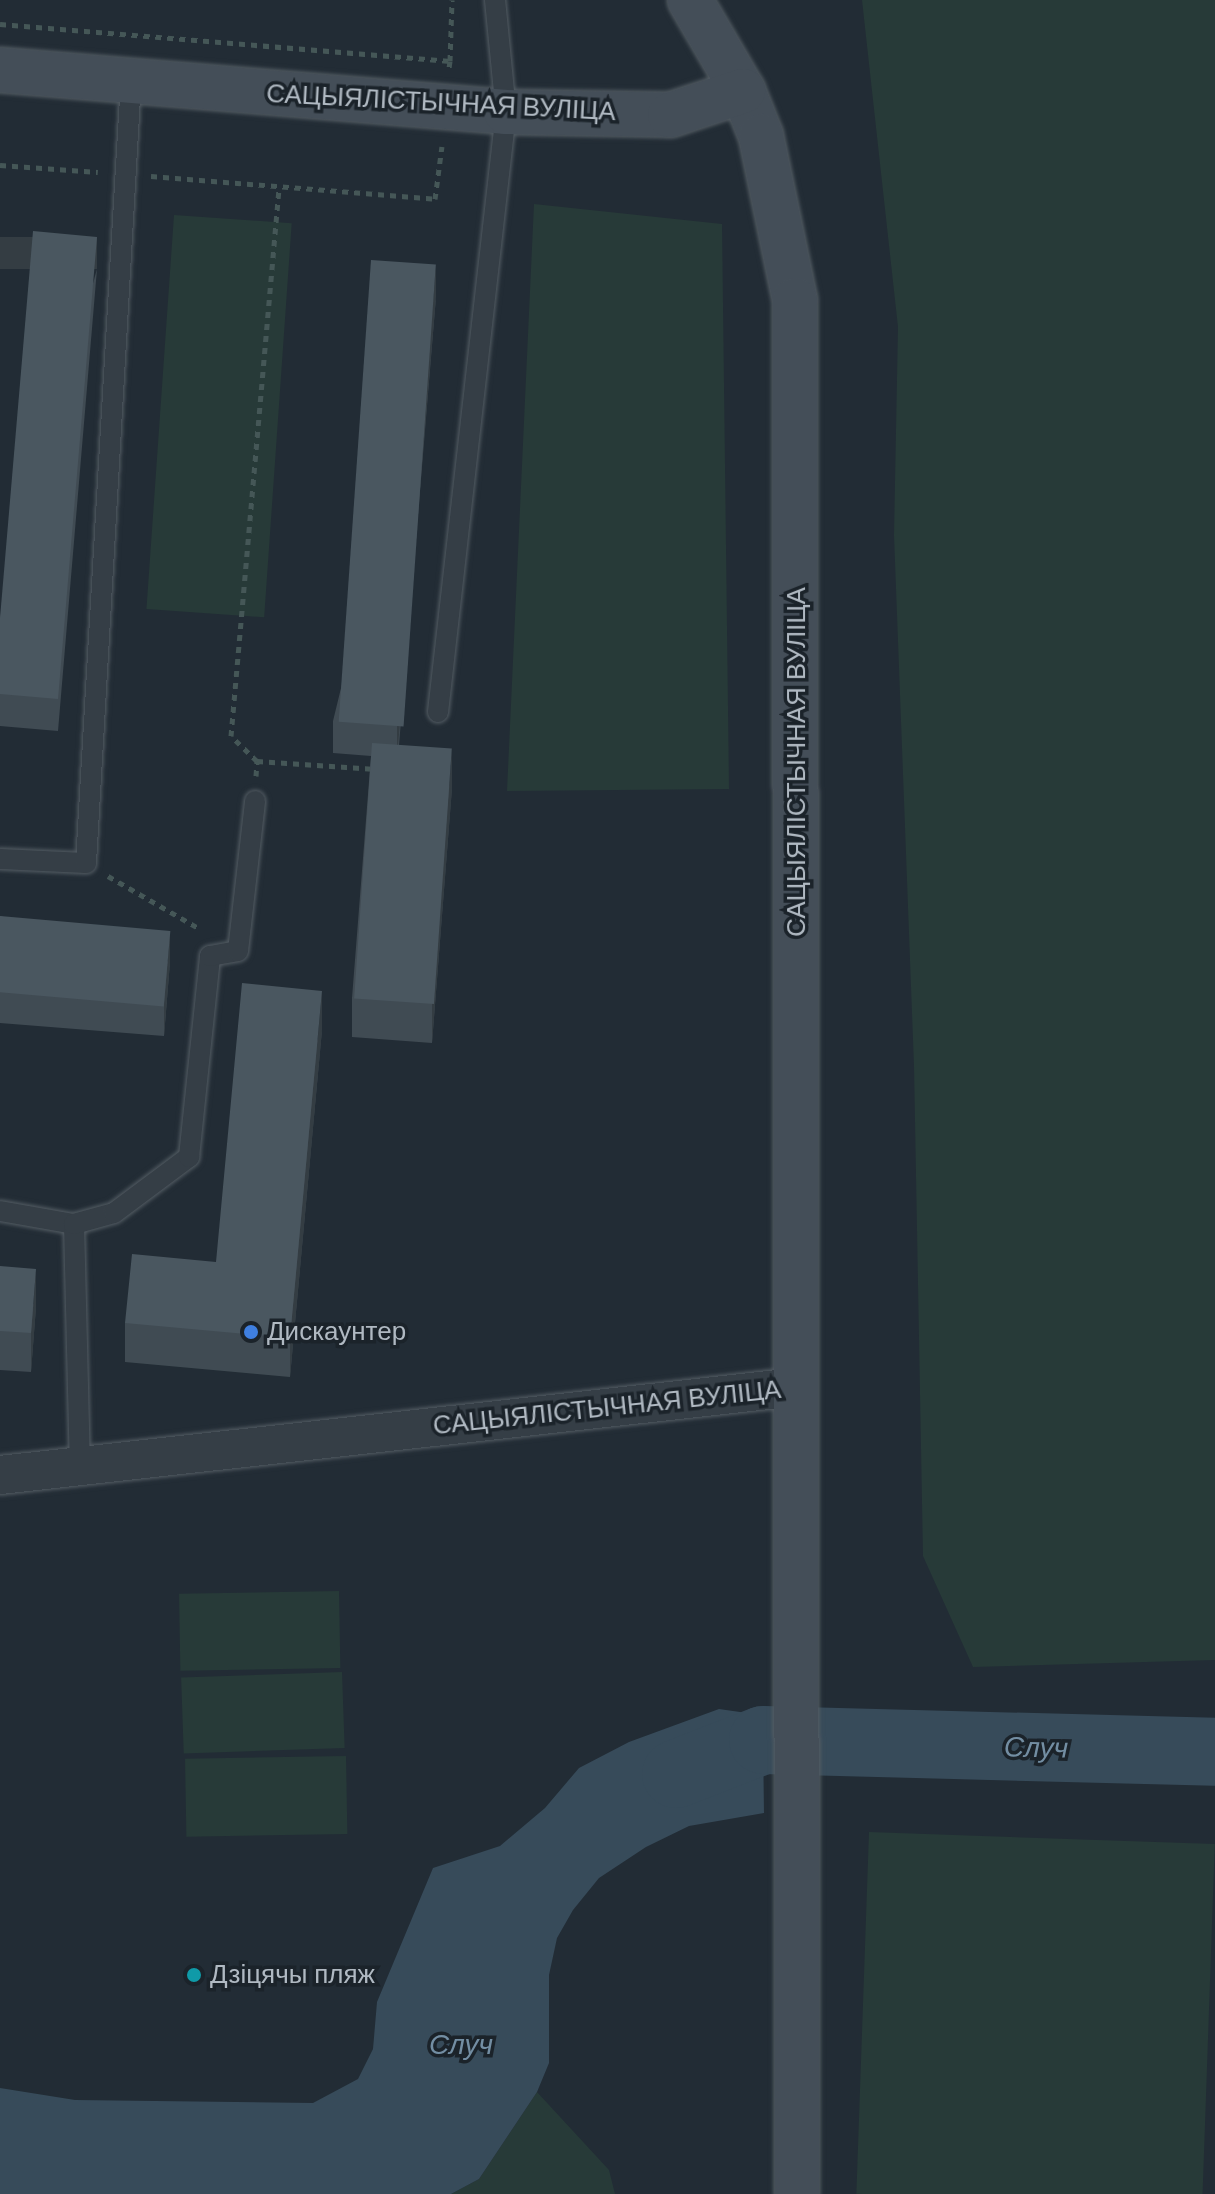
<!DOCTYPE html>
<html>
<head>
<meta charset="utf-8">
<style>
	body { margin:0 }
	#map { position:relative; width:1215px; height:2194px; overflow:hidden; background:#222c35; font-family:"DM Sans",sans-serif }
	div>[style] { position:absolute }
	[style*='--x'] { left:calc(var(--x)*1px); top:calc(var(--y)*1px); width:calc(var(--w)*1px); rotate:calc(var(--a)*1deg) }
	.green>* { inset:0; background:#273a38; transform-origin:0 0 }
	.water>* { inset:0; background:#374b5a }
	.river>* { height:68px; margin:-34px; padding:0 34px; transform-origin:34px; border-radius:34px; background:#374b5a }
	.path>* { height:5px; margin-top:-2.5px; transform-origin:0; background:repeating-linear-gradient(90deg,#455757 0 6px,transparent 0 12px) }
	.roads { filter:drop-shadow(0 0 2px #535c63) drop-shadow(0 0 2px #535c63) }
	.lane>* { height:20px; margin:-10px; padding:0 10px; transform-origin:10px; border-radius:10px; background:#353e46 }
	.street>* { height:38px; margin:-19px; padding:0 19px; transform-origin:19px; border-radius:19px; background:#353e46 }
	.secondary>* { height:44px; margin:-22px; padding:0 22px; transform-origin:22px; border-radius:22px; background:#444e58 }
	.wall>* { inset:0; background:#404b53 }
	.shaded-wall>* { inset:0; background:#343d43; transform-origin:0 0 }
	.building>* { inset:0; background:#4a5760; transform-origin:0 0 }
	.dots>* { width:22px; height:22px; translate:-50% -50%; box-sizing:border-box; border:4px solid #1b232a; border-radius:50% }
	span { translate:-50% -50%; white-space:nowrap; text-align:center; line-height:1.15; -webkit-text-stroke:7px #1b232a; paint-order:stroke }
	.street-label { font-size:26px; color:#b0b9c2 }
	.poi-label { font-size:26px; color:#b0b9c2 }
	.left { translate:0 -50%; text-align:left }
	.water-label { font-size:28px; color:#738ea3; font-style:italic }
</style>
</head>
<body>
<div id="map">
	<div class="green">
		<i style="clip-path:polygon(862px 0,1215px 0,1215px 1660px,973px 1667px,923px 1556px,914px 1066px,894px 535px,898px 327px)"></i>
		<i style="clip-path:polygon(534px 204px,722px 224px,729px 789px,507px 791px)"></i>
		<i style="left:174px;top:215px;width:118px;height:395px;rotate:4deg"></i>
		<i style="left:339px;top:1591px;width:77px;height:160px;rotate:89deg"></i>
		<i style="left:342px;top:1672px;width:76px;height:161px;rotate:88deg"></i>
		<i style="left:346px;top:1756px;width:78px;height:161px;rotate:89deg"></i>
		<i style="left:869px;top:1832px;width:346px;height:362px;rotate:2deg"></i>
		<i style="clip-path:polygon(537px 2092px,609px 2170px,615px 2194px,451px 2194px,479px 2179px)"></i>
	</div>
	<div class="water">
		<i style="clip-path:polygon(719px 1709px,754px 1714px,763px 1740px,764px 1813px,689px 1826px,646px 1847px,599px 1878px,573px 1910px,557px 1938px,549px 1975px,549px 2063px,537px 2092px,479px 2179px,451px 2194px,0 2194px,0 2088px,75px 2100px,313px 2103px,358px 2079px,373px 2049px,377px 2002px,433px 1868px,500px 1846px,545px 1808px,579px 1768px,629px 1742px)"></i>
	</div>
	<div class="river">
		<i style="--x:676;--y:1774;--w:93;--a:-21.3"></i>
		<i style="--x:763;--y:1740;--w:452;--a:1.5"></i>
	</div>
	<div class="path">
		<i style="--x:0;--y:24;--w:452;--a:4.7"></i>
		<i style="--x:450;--y:61;--w:7;--a:98"></i>
		<i style="--x:450;--y:61;--w:61;--a:-88.1"></i>
		<i style="--x:0;--y:165;--w:98;--a:4.1"></i>
		<i style="--x:151;--y:176;--w:285;--a:4.6"></i>
		<i style="--x:435;--y:199;--w:53;--a:-82.5"></i>
		<i style="--x:257;--y:761;--w:36;--a:-136"></i>
		<i style="--x:231;--y:736;--w:549;--a:-84.99"></i>
		<i style="--x:256;--y:776;--w:15;--a:-86"></i>
		<i style="--x:257;--y:761;--w:119;--a:3.8"></i>
		<i style="--x:108;--y:876;--w:106;--a:29.9"></i>
	</div>
	<div class="roads">
		<div class="lane">
			<i style="--x:438;--y:712;--w:604;--a:-83.53"></i>
			<i style="--x:506;--y:112;--w:113;--a:-95.6"></i>
			<i style="--x:0;--y:859;--w:86;--a:2.7"></i>
			<i style="--x:86;--y:863;--w:783;--a:-86.71"></i>
			<i style="--x:0;--y:1211;--w:75;--a:10"></i>
			<i style="--x:74;--y:1224;--w:242;--a:88.6"></i>
			<i style="--x:74;--y:1224;--w:41;--a:-15.4"></i>
			<i style="--x:114;--y:1213;--w:94;--a:-36.7"></i>
			<i style="--x:189;--y:1157;--w:202;--a:-84"></i>
			<i style="--x:210;--y:956;--w:28;--a:-10"></i>
			<i style="--x:238;--y:951;--w:151;--a:-83.5"></i>
		</div>
		<div class="street">
			<i style="--x:0;--y:1475;--w:801;--a:-6.31"></i>
		</div>
		<div class="secondary">
			<i style="--x:690;--y:0;--w:105;--a:59.8"></i>
			<i style="--x:743;--y:91;--w:48;--a:68.2"></i>
			<i style="--x:761;--y:136;--w:167;--a:78.3"></i>
			<i style="--x:795;--y:300;--w:1894;--a:89.94"></i>
			<i style="--x:0;--y:70;--w:508;--a:4.74"></i>
			<i style="--x:506;--y:112;--w:164;--a:1"></i>
			<i style="--x:670;--y:115;--w:77;--a:-18.2"></i>
		</div>
	</div>
	<div class="wall">
		<i style="clip-path:polygon(97px 269px,58px 731px,0 726px,0 618px)"></i>
		<i style="clip-path:polygon(436px 297px,399px 745px,452px 788px,432px 1043px,352px 1037px,352px 998px,371px 756px,333px 753px,333px 721px)"></i>
		<i style="clip-path:polygon(0 916px,170px 962px,164px 1036px,0 1023px)"></i>
		<i style="clip-path:polygon(322px 1030px,290px 1377px,125px 1362px,125px 1323px,216px 1262px)"></i>
		<i style="clip-path:polygon(0 1266px,36px 1307px,31px 1372px,0 1370px)"></i>
	</div>
	<div class="shaded-wall">
		<i style="left:97px;top:237px;width:32px;height:464px;rotate:90deg"></i>
		<i style="clip-path:polygon(436px 265px,436px 297px,397px 758px,397px 727px)"></i>
		<i style="clip-path:polygon(452px 749px,452px 788px,432px 1043px,432px 1004px)"></i>
		<i style="clip-path:polygon(170px 930px,170px 962px,164px 1036px,164px 1005px)"></i>
		<i style="clip-path:polygon(322px 991px,322px 1030px,290px 1377px,290px 1338px)"></i>
		<i style="clip-path:polygon(36px 1269px,36px 1307px,31px 1372px,31px 1333px)"></i>
	</div>
	<div class="building">
		<i style="clip-path:polygon(33px 231px,97px 237px,58px 699px,0 694px,0 618px)"></i>
		<i style="left:371px;top:260px;width:65px;height:463px;rotate:4deg"></i>
		<i style="left:372px;top:743px;width:80px;height:256px;rotate:4deg"></i>
		<i style="left:0;top:916px;width:171px;height:76px;rotate:5deg"></i>
		<i style="clip-path:polygon(242px 983px,322px 991px,290px 1338px,125px 1323px,132px 1254px,216px 1262px)"></i>
		<i style="clip-path:polygon(0 1266px,36px 1269px,31px 1333px,0 1331px)"></i>
	</div>
	<div class="dots">
		<i style="left:251px;top:1332px;background:#3f7fe0"></i>
		<i style="left:194px;top:1975px;background:#0f9aa8"></i>
	</div>
	<div class="street-label">
		<span style="left:441px;top:103px;rotate:3deg">САЦЫЯЛІСТЫЧНАЯ ВУЛІЦА</span>
		<span style="left:797px;top:762px;rotate:-90deg">САЦЫЯЛІСТЫЧНАЯ ВУЛІЦА</span>
		<span style="left:607px;top:1408px;rotate:-6deg">САЦЫЯЛІСТЫЧНАЯ ВУЛІЦА</span>
	</div>
	<div class="poi-label">
		<span class="left" style="left:267px;top:1332px">Дискаунтер</span>
		<span class="left" style="left:210px;top:1975px">Дзіцячы пляж</span>
	</div>
	<div class="water-label">
		<span style="left:1036px;top:1748px;rotate:1deg">Случ</span>
		<span style="left:461px;top:2045px">Случ</span>
	</div>
</div>
</body>
</html>
